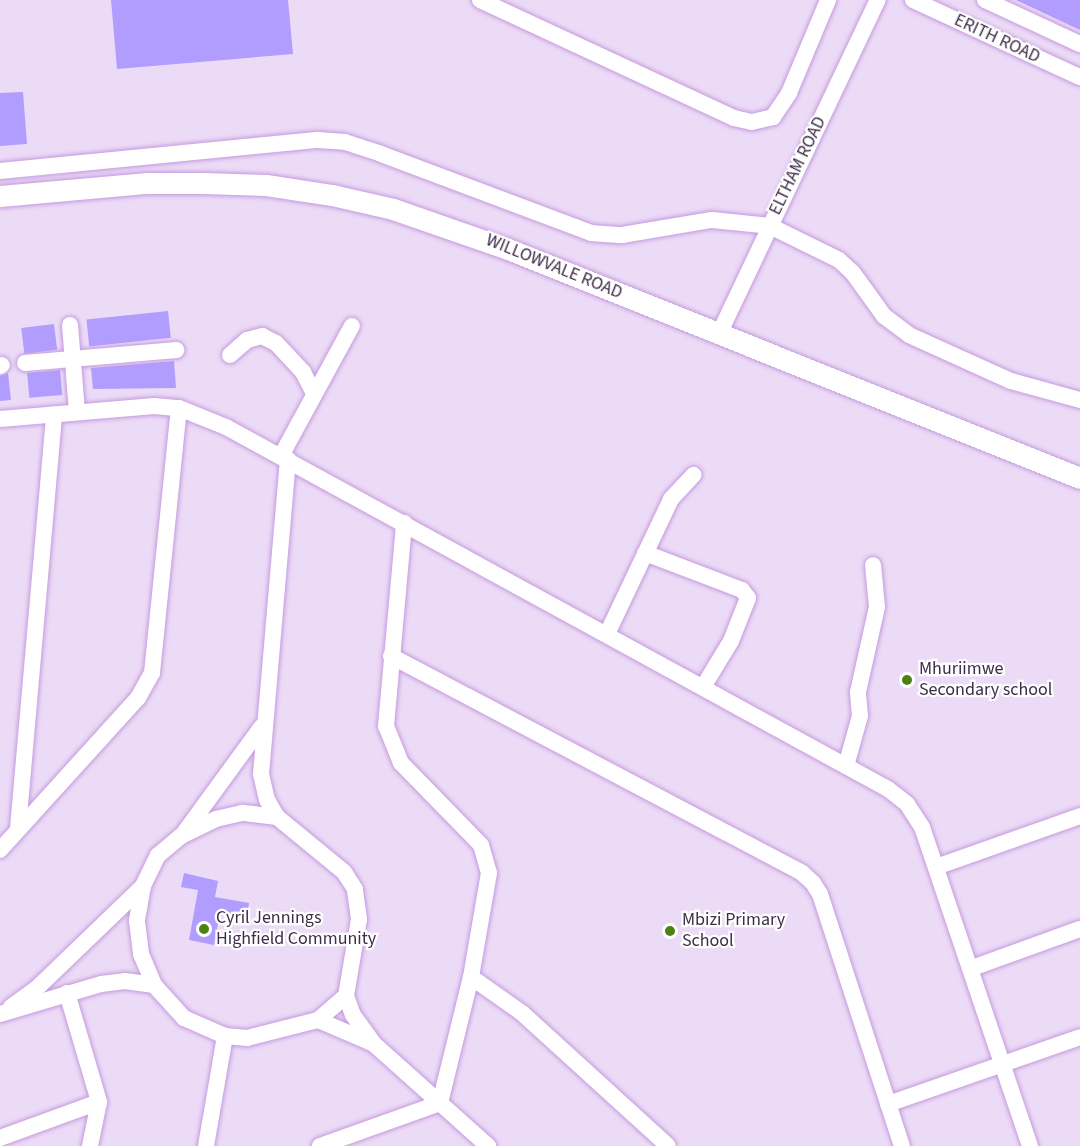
<!DOCTYPE html>
<html>
<head>
<meta charset="utf-8">
<style>
	body { margin:0 }
	#map { position:relative; width:1080px; height:1146px; overflow:hidden; background:#ecdbf7; font-family:"Source Sans 3",sans-serif }
	div>[style] { position:absolute }
	[style*='--x'] { left:calc(var(--x)*1px); top:calc(var(--y)*1px); width:calc(var(--w)*1px); rotate:calc(var(--a)*1deg) }
	.building>* { inset:0; background:#b19dfe; transform-origin:0 0 }
	.roads { filter:drop-shadow(0 0 2px #c49bde) drop-shadow(0 0 2px #c49bde) }
	.minor>* { height:16px; margin:-8px; padding:0 8px; transform-origin:8px; border-radius:8px; background:#fff }
	.major>* { height:21px; margin:-10.5px; padding:0 10.5px; transform-origin:10.5px; border-radius:10.5px; background:#fff }
	.dots>* { width:16px; height:16px; translate:-50% -50%; box-sizing:border-box; border:3px solid #fff; border-radius:50% }
	span { translate:-50% -50%; white-space:nowrap; text-align:center; line-height:1.15; -webkit-text-stroke:4.5px #fff; paint-order:stroke }
	.street-label { font-size:18px; color:#3e2d48 }
	.poi-label { font-size:18px; color:#3e2d48 }
	.left { translate:0 -50%; text-align:left }
</style>
</head>
<body>
<div id="map">
	<div class="building">
		<i style="clip-path:polygon(111px 0,288px 0,293px 54px,117px 69px)"></i>
		<i style="clip-path:polygon(1016px 0,1080px 0,1080px 30px)"></i>
		<i style="clip-path:polygon(23px 92px,27px 144px,0 146px,0 93px)"></i>
		<i style="left:168px;top:311px;width:27px;height:82px;rotate:84deg"></i>
		<i style="left:54px;top:324px;width:26px;height:33px;rotate:83deg"></i>
		<i style="clip-path:polygon(174px 361px,176px 388px,93px 389px,91px 368px)"></i>
		<i style="left:60px;top:370px;width:25px;height:33px;rotate:85deg"></i>
		<i style="clip-path:polygon(8px 373px,11px 400px,0 401px,0 376px)"></i>
		<i style="clip-path:polygon(184px 873px,218px 881px,215px 897px,249px 903px,247px 918px,220px 913px,214px 945px,189px 940px,198px 890px,181px 887px)"></i>
	</div>
	<div class="roads">
		<div class="minor">
			<i style="--x:480;--y:0;--w:280;--a:24.9"></i>
			<i style="--x:734;--y:118;--w:18;--a:13"></i>
			<i style="--x:752;--y:122;--w:22;--a:-13"></i>
			<i style="--x:773;--y:117;--w:29;--a:-56"></i>
			<i style="--x:789;--y:93;--w:101;--a:-67.2"></i>
			<i style="--x:913;--y:0;--w:184;--a:24.8"></i>
			<i style="--x:985;--y:0;--w:105;--a:24.9"></i>
			<i style="--x:0;--y:171;--w:320;--a:-5.6"></i>
			<i style="--x:318;--y:140;--w:27;--a:4"></i>
			<i style="--x:345;--y:142;--w:38;--a:18"></i>
			<i style="--x:381;--y:154;--w:224;--a:20.6"></i>
			<i style="--x:591;--y:233;--w:31;--a:4"></i>
			<i style="--x:622;--y:235;--w:91;--a:-9.5"></i>
			<i style="--x:712;--y:220;--w:58;--a:5.9"></i>
			<i style="--x:770;--y:226;--w:77;--a:26.2"></i>
			<i style="--x:839;--y:260;--w:19;--a:43"></i>
			<i style="--x:853;--y:273;--w:53;--a:54.2"></i>
			<i style="--x:884;--y:316;--w:31;--a:37"></i>
			<i style="--x:909;--y:335;--w:112;--a:24.3"></i>
			<i style="--x:1011;--y:381;--w:72;--a:15.4"></i>
			<i style="--x:70;--y:325;--w:87;--a:85.4"></i>
			<i style="--x:720;--y:332;--w:368;--a:-64.6"></i>
			<i style="--x:230;--y:355;--w:23;--a:-41"></i>
			<i style="--x:247;--y:340;--w:16;--a:-15"></i>
			<i style="--x:262;--y:336;--w:16;--a:27"></i>
			<i style="--x:276;--y:343;--w:40;--a:47"></i>
			<i style="--x:303;--y:372;--w:22;--a:63"></i>
			<i style="--x:25;--y:363;--w:152;--a:-4.9"></i>
			<i style="--x:0;--y:366;--w:2;--a:-27"></i>
			<i style="--x:0;--y:419;--w:155;--a:-4.8"></i>
			<i style="--x:154;--y:406;--w:25;--a:5"></i>
			<i style="--x:179;--y:408;--w:51;--a:22"></i>
			<i style="--x:226;--y:427;--w:755;--a:28.67"></i>
			<i style="--x:888;--y:789;--w:24;--a:38"></i>
			<i style="--x:907;--y:804;--w:27;--a:57"></i>
			<i style="--x:922;--y:827;--w:337;--a:71.3"></i>
			<i style="--x:281;--y:456;--w:148;--a:-61.4"></i>
			<i style="--x:645;--y:553;--w:104;--a:20.9"></i>
			<i style="--x:742;--y:590;--w:10;--a:53"></i>
			<i style="--x:748;--y:598;--w:46;--a:111.6"></i>
			<i style="--x:731;--y:641;--w:54;--a:121.3"></i>
			<i style="--x:607;--y:634;--w:149;--a:-64.6"></i>
			<i style="--x:671;--y:499;--w:33;--a:-47"></i>
			<i style="--x:391;--y:656;--w:465;--a:27.8"></i>
			<i style="--x:802;--y:873;--w:15;--a:42"></i>
			<i style="--x:813;--y:883;--w:13;--a:58"></i>
			<i style="--x:820;--y:894;--w:265;--a:72"></i>
			<i style="--x:846;--y:766;--w:52;--a:-74.4"></i>
			<i style="--x:860;--y:716;--w:24;--a:-95"></i>
			<i style="--x:858;--y:692;--w:87;--a:-77.4"></i>
			<i style="--x:877;--y:607;--w:42;--a:-95.4"></i>
			<i style="--x:277;--y:817;--w:20;--a:-120"></i>
			<i style="--x:267;--y:800;--w:27;--a:-103"></i>
			<i style="--x:261;--y:774;--w:316;--a:-85.1"></i>
			<i style="--x:18;--y:828;--w:415;--a:-85"></i>
			<i style="--x:184;--y:833;--w:132;--a:-53.9"></i>
			<i style="--x:0;--y:850;--w:205;--a:-47.8"></i>
			<i style="--x:138;--y:698;--w:29;--a:-61"></i>
			<i style="--x:152;--y:673;--w:266;--a:-84.2"></i>
			<i style="--x:936;--y:867;--w:153;--a:-19.5"></i>
			<i style="--x:972;--y:968;--w:115;--a:-19.9"></i>
			<i style="--x:471;--y:977;--w:62;--a:35.2"></i>
			<i style="--x:522;--y:1013;--w:197;--a:42.3"></i>
			<i style="--x:67;--y:993;--w:114;--a:73.6"></i>
			<i style="--x:99;--y:1102;--w:45;--a:101.6"></i>
			<i style="--x:346;--y:996;--w:20;--a:70"></i>
			<i style="--x:353;--y:1015;--w:37;--a:54"></i>
			<i style="--x:375;--y:1045;--w:152;--a:41.8"></i>
			<i style="--x:11;--y:1007;--w:31;--a:-36"></i>
			<i style="--x:36;--y:989;--w:149;--a:-43.9"></i>
			<i style="--x:0;--y:1014;--w:105;--a:-16.5"></i>
			<i style="--x:101;--y:984;--w:24;--a:-7"></i>
			<i style="--x:125;--y:981;--w:29;--a:8"></i>
			<i style="--x:154;--y:985;--w:45;--a:47.7"></i>
			<i style="--x:184;--y:1018;--w:45;--a:23.7"></i>
			<i style="--x:225;--y:1036;--w:22;--a:5"></i>
			<i style="--x:247;--y:1038;--w:73;--a:-14.2"></i>
			<i style="--x:318;--y:1020;--w:37;--a:-41"></i>
			<i style="--x:346;--y:996;--w:78;--a:-80.4"></i>
			<i style="--x:359;--y:919;--w:30;--a:-98"></i>
			<i style="--x:355;--y:889;--w:20;--a:-123"></i>
			<i style="--x:344;--y:872;--w:87;--a:-140.6"></i>
			<i style="--x:277;--y:817;--w:35;--a:-173"></i>
			<i style="--x:242;--y:813;--w:27;--a:167"></i>
			<i style="--x:216;--y:819;--w:39;--a:154"></i>
			<i style="--x:181;--y:836;--w:30;--a:140"></i>
			<i style="--x:158;--y:855;--w:34;--a:116"></i>
			<i style="--x:143;--y:886;--w:36;--a:100"></i>
			<i style="--x:137;--y:921;--w:33;--a:83"></i>
			<i style="--x:141;--y:954;--w:34;--a:67"></i>
			<i style="--x:318;--y:1020;--w:59;--a:23.1"></i>
			<i style="--x:888;--y:1104;--w:203;--a:-19.2"></i>
			<i style="--x:0;--y:1138;--w:105;--a:-20"></i>
			<i style="--x:206;--y:1146;--w:112;--a:-80.2"></i>
			<i style="--x:320;--y:1146;--w:127;--a:-19.7"></i>
			<i style="--x:440;--y:1103;--w:130;--a:-76.2"></i>
			<i style="--x:471;--y:977;--w:106;--a:-80.2"></i>
			<i style="--x:489;--y:873;--w:29;--a:-106"></i>
			<i style="--x:481;--y:845;--w:115;--a:-134.3"></i>
			<i style="--x:401;--y:763;--w:40;--a:-112"></i>
			<i style="--x:386;--y:726;--w:204;--a:-84.9"></i>
		</div>
		<div class="major">
			<i style="--x:0;--y:196;--w:148;--a:-5.1"></i>
			<i style="--x:147;--y:183;--w:56;--a:0"></i>
			<i style="--x:203;--y:183;--w:63;--a:1.8"></i>
			<i style="--x:266;--y:185;--w:67;--a:8.6"></i>
			<i style="--x:332;--y:195;--w:63;--a:12.9"></i>
			<i style="--x:393;--y:209;--w:122;--a:19.2"></i>
			<i style="--x:508;--y:249;--w:616;--a:21.82"></i>
		</div>
	</div>
	<div class="dots">
		<i style="left:907px;top:680px;background:#4e8113"></i>
		<i style="left:204px;top:929px;background:#4e8113"></i>
		<i style="left:670px;top:931px;background:#4e8113"></i>
	</div>
	<div class="street-label">
		<span style="left:997px;top:39px;rotate:25deg">ERITH ROAD</span>
		<span style="left:798px;top:166px;rotate:-64deg">ELTHAM ROAD</span>
		<span style="left:554px;top:267px;rotate:22deg">WILLOWVALE ROAD</span>
	</div>
	<div class="poi-label">
		<span class="left" style="left:919px;top:680px">Mhuriimwe<br>Secondary school</span>
		<span class="left" style="left:216px;top:929px">Cyril Jennings<br>Highfield Community</span>
		<span class="left" style="left:682px;top:931px">Mbizi Primary<br>School</span>
	</div>
</div>
</body>
</html>
